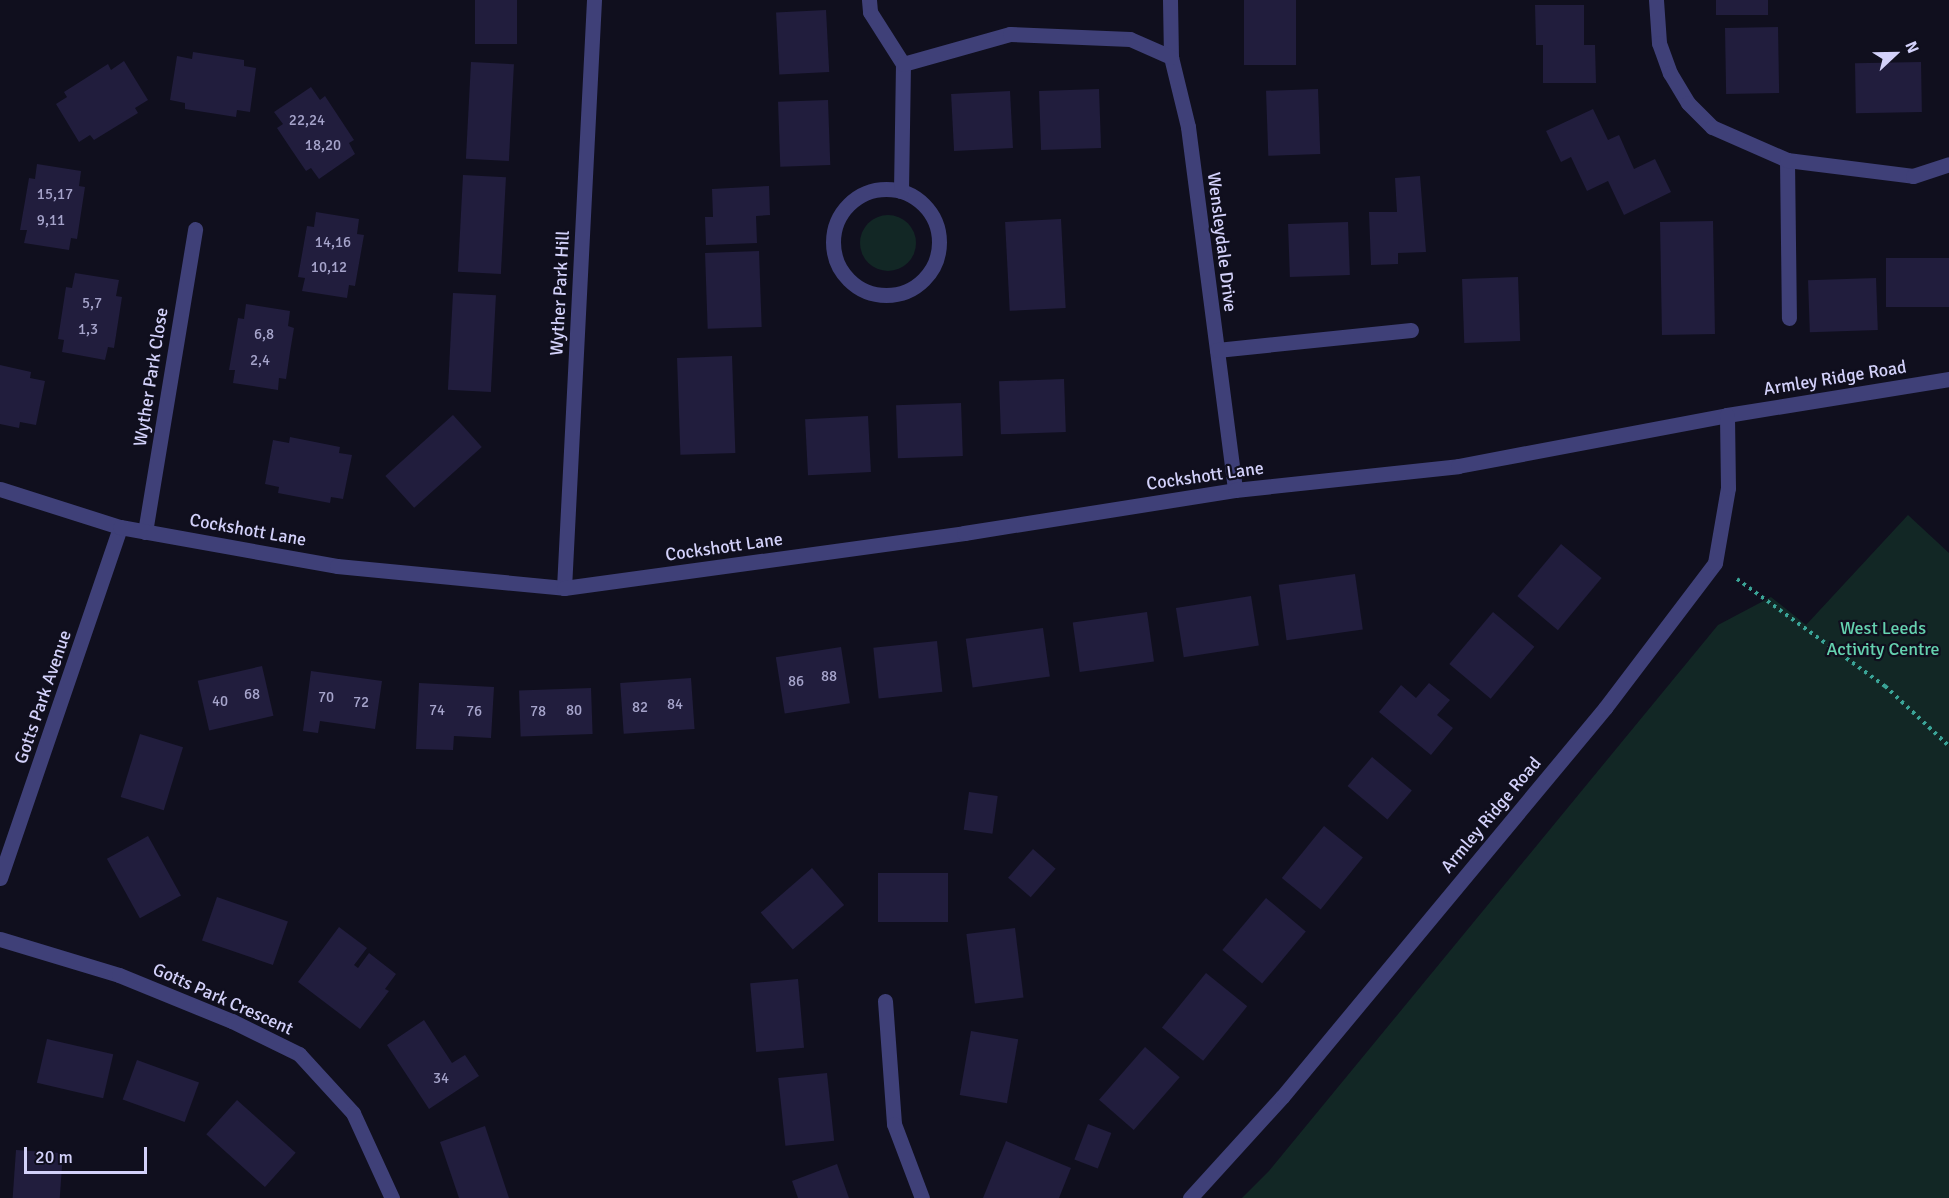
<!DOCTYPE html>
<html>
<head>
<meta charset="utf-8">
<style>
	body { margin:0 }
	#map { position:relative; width:1949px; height:1198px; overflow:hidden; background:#100f1e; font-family:Signika,sans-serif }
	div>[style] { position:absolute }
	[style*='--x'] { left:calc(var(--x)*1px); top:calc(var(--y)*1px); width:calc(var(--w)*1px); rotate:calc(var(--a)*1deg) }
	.green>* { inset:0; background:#122725 }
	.round { border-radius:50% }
	.building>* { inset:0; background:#211d3d; transform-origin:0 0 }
	.path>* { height:4px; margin-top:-2px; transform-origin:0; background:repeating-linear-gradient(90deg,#3aa497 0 3px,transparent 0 7.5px) }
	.service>* { height:15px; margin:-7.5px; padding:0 7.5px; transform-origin:7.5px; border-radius:7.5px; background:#3f4078 }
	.minor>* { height:15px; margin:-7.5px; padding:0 7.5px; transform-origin:7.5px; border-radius:7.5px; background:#3f4078 }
	.minor>.ring { margin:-7.5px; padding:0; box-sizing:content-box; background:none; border:15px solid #3f4078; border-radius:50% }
	.tertiary>* { height:15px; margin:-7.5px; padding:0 7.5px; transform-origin:7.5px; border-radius:7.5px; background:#3f4078 }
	span { translate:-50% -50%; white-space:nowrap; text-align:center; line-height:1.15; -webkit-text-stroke:4.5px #100f1e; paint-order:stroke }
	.number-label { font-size:15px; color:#a6a4cb }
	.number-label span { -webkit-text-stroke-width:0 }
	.street-label { font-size:18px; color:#d3d1fa }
	.park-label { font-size:18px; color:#65d1af }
	.north { position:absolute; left:1865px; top:24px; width:60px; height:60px; -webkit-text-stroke:4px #100f1e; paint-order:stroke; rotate:68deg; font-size:16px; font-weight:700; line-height:24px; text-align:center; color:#d3d1fa }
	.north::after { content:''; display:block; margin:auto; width:21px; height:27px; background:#d3d1fa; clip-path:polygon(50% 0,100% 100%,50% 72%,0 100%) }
	.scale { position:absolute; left:24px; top:1147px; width:123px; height:27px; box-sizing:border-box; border:3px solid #d3d1fa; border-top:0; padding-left:8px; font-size:18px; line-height:21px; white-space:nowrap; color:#d3d1fa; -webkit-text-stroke:4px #100f1e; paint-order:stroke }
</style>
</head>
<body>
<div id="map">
	<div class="green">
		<i class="round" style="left:860px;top:215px;width:56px;height:56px"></i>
		<i style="clip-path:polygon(1908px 515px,1949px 553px,1949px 1198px,1242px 1198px,1269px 1171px,1718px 625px,1771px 597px,1806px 625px)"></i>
	</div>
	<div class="building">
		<i style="left:475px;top:0;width:42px;height:44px"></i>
		<i style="left:1244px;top:0;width:52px;height:65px"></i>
		<i style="left:1716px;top:0;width:52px;height:15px"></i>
		<i style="clip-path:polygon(1535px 5px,1584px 5px,1584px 45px,1595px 45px,1596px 83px,1543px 83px,1543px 45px,1536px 45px)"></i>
		<i style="left:826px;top:10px;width:62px;height:50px;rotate:87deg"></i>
		<i style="left:1778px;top:27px;width:66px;height:53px;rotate:89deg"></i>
		<i style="clip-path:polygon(193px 52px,244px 60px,244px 66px,256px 68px,250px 112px,237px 110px,236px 117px,185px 109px,185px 103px,170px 100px,177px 56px,192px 59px)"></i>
		<i style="clip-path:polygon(124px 61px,148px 100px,135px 108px,138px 113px,94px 140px,90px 135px,79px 142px,56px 104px,67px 97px,64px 92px,108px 64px,111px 70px)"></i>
		<i style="left:471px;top:62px;width:43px;height:97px;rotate:3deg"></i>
		<i style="left:1921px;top:62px;width:50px;height:66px;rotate:89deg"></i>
		<i style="clip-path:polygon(311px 87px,320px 100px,325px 96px,354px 140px,349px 143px,355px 154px,319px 179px,311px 168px,306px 171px,291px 149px,277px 128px,283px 124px,274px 112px)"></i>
		<i style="left:1099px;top:89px;width:59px;height:60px;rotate:88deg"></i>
		<i style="left:1318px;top:89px;width:65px;height:52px;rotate:88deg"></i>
		<i style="left:1010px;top:91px;width:57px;height:59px;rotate:87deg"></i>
		<i style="left:828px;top:100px;width:65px;height:50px;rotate:88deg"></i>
		<i style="clip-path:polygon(1593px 109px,1608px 140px,1619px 135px,1634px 169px,1655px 159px,1671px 192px,1624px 215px,1608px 181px,1587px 191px,1571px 157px,1561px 162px,1546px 131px)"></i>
		<i style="clip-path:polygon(37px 164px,81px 171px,79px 186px,85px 187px,77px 239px,71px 238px,69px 250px,24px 243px,27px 230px,20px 230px,29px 178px,35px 179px)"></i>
		<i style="left:463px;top:175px;width:43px;height:97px;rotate:3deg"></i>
		<i style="clip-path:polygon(1420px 176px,1426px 252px,1398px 253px,1398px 264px,1371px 265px,1369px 212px,1397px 212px,1395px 178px)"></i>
		<i style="clip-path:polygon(769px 186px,770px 215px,756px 216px,757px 243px,706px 245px,705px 217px,713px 217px,712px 189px)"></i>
		<i style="clip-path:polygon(316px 212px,359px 219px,357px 234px,364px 235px,355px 286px,349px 285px,347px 298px,302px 291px,305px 278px,298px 277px,307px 226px,314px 227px)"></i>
		<i style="left:1061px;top:219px;width:89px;height:56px;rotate:87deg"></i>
		<i style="left:1713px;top:221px;width:113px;height:53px;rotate:89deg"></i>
		<i style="left:1348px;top:222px;width:53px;height:60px;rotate:88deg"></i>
		<i style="left:759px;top:251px;width:76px;height:54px;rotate:88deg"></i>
		<i style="left:1949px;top:258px;width:49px;height:63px;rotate:90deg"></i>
		<i style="clip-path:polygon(75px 273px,119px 280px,116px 296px,122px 297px,114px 348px,108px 347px,105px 360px,62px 352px,64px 340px,58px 339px,66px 287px,72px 288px)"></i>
		<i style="left:1518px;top:277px;width:64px;height:56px;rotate:88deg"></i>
		<i style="left:1876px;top:278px;width:52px;height:68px;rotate:88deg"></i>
		<i style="left:453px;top:293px;width:43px;height:97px;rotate:3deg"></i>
		<i style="clip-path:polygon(246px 304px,290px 311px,288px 326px,294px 328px,290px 352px,286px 379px,279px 378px,278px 390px,233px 383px,235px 370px,229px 370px,238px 318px,244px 319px)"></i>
		<i style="left:732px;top:356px;width:97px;height:55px;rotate:88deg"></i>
		<i style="clip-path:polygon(0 365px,31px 372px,30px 378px,45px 381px,36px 425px,20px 422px,19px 428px,0 424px)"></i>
		<i style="left:1064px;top:379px;width:53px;height:65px;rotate:88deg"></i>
		<i style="left:961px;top:403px;width:53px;height:65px;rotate:88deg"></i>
		<i style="left:453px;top:415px;width:43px;height:91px;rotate:48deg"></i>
		<i style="left:868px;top:416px;width:56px;height:63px;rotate:87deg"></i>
		<i style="clip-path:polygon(290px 437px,340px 447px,339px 453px,352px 455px,343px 499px,331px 497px,330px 503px,278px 493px,279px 487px,265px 484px,273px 440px,289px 443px)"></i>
		<i style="left:1561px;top:544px;width:53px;height:68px;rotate:40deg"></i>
		<i style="left:1355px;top:574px;width:56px;height:77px;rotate:82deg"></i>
		<i style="left:1251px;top:596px;width:50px;height:76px;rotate:81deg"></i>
		<i style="left:1147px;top:612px;width:50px;height:75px;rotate:82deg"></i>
		<i style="left:1493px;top:612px;width:54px;height:68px;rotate:40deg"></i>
		<i style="left:1043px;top:628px;width:49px;height:78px;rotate:82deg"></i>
		<i style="left:937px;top:641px;width:51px;height:64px;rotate:84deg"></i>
		<i style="left:841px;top:647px;width:57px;height:66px;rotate:81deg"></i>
		<i style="left:262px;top:666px;width:51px;height:66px;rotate:77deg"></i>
		<i style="clip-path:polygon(311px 671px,382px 681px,375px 729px,320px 721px,318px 733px,303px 731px)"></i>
		<i style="left:691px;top:678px;width:51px;height:71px;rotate:86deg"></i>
		<i style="clip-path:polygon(419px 683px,494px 687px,491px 738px,454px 736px,453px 750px,416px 749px)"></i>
		<i style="clip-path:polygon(1429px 683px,1450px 700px,1437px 715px,1453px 728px,1431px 755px,1379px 712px,1401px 685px,1416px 698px)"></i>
		<i style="left:591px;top:688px;width:46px;height:72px;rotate:88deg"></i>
		<i style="left:140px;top:734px;width:45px;height:66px;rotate:17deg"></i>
		<i style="left:1372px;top:757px;width:52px;height:38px;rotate:40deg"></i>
		<i style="left:969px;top:792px;width:29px;height:38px;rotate:8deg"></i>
		<i style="left:1324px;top:826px;width:50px;height:67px;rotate:39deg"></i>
		<i style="left:148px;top:836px;width:68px;height:47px;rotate:61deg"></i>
		<i style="left:1033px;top:849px;width:30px;height:38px;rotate:41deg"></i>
		<i style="left:812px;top:868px;width:49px;height:68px;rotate:49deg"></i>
		<i style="left:878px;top:873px;width:70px;height:49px"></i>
		<i style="left:217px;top:897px;width:75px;height:46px;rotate:19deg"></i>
		<i style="left:1266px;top:898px;width:52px;height:68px;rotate:40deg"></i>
		<i style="clip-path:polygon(339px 927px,367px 948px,354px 965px,358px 968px,369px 953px,396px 974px,385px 989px,389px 991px,360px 1029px,298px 982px)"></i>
		<i style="left:1015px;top:928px;width:70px;height:49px;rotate:83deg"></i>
		<i style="left:1206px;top:973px;width:53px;height:70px;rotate:39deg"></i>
		<i style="left:798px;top:979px;width:69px;height:48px;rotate:85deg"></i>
		<i style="clip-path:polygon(424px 1020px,452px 1063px,465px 1055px,479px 1076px,429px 1109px,387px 1045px)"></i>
		<i style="left:971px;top:1031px;width:48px;height:65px;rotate:10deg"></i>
		<i style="left:47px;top:1039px;width:68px;height:45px;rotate:13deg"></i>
		<i style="left:1145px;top:1047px;width:46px;height:70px;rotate:41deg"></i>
		<i style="left:137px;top:1060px;width:66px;height:42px;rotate:20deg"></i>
		<i style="left:827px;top:1073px;width:68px;height:49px;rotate:84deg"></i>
		<i style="left:237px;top:1100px;width:79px;height:46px;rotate:42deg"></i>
		<i style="left:1088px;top:1124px;width:25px;height:38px;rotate:21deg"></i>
		<i style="clip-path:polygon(485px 1126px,509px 1198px,459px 1198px,440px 1142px)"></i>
		<i style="clip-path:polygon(1006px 1141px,1071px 1168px,1059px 1198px,983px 1198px)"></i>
		<i style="left:16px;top:1150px;width:47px;height:48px;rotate:4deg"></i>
		<i style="clip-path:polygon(837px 1164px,849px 1198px,798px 1198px,792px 1181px)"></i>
	</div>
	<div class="path">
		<i style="--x:1737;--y:579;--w:183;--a:35.9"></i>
		<i style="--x:1885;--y:686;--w:88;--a:43.2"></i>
	</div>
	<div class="service">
		<i style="--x:1787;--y:160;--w:158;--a:89.3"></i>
	</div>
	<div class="minor">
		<i style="--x:869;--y:0;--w:12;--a:85"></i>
		<i style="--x:870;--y:12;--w:62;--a:57.6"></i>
		<i style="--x:1170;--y:0;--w:57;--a:89"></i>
		<i style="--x:1171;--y:57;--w:72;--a:76.3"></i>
		<i style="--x:1188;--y:127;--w:366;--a:82.6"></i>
		<i style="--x:1656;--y:0;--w:43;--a:86"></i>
		<i style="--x:1659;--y:43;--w:32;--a:70"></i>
		<i style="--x:1670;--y:73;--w:35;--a:59"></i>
		<i style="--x:1688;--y:103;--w:34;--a:45"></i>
		<i style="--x:1712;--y:127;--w:82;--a:23.7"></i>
		<i style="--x:1787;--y:160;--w:127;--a:7.2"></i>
		<i style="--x:1913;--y:176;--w:38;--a:-18"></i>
		<i class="ring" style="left:833px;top:189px;width:91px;height:91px"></i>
		<i style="--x:901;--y:191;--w:127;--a:-89.1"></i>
		<i style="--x:903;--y:64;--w:111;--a:-15.7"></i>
		<i style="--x:1010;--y:34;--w:120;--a:2.4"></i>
		<i style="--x:1130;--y:39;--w:45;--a:23.7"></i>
		<i style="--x:1217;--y:350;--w:195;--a:-5.9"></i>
		<i style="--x:145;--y:532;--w:307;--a:-80.6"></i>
		<i style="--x:564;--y:588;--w:589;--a:-87.08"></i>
		<i style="--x:0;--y:878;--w:371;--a:-71.1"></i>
		<i style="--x:0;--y:939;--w:124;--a:16.8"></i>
		<i style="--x:119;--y:975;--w:122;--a:22.2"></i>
		<i style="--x:232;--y:1021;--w:75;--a:26.2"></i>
		<i style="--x:299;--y:1054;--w:80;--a:47.5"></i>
		<i style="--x:353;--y:1113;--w:94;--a:65.4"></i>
		<i style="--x:885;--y:1001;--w:123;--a:85.8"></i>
		<i style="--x:894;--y:1124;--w:79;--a:69.3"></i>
	</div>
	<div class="tertiary">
		<i style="--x:0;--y:489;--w:126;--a:17.6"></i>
		<i style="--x:120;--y:527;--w:220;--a:10.2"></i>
		<i style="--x:337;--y:566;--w:228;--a:5.5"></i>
		<i style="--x:564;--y:588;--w:404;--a:-7.8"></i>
		<i style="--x:964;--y:533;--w:274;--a:-9"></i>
		<i style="--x:1235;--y:490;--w:224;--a:-6.1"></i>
		<i style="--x:1458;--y:466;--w:274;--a:-10.7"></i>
		<i style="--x:1727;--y:415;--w:225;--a:-9.2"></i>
		<i style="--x:1190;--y:1198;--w:137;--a:-47.7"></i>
		<i style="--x:1282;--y:1097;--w:506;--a:-50.3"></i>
		<i style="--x:1605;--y:708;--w:182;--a:-52.8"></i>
		<i style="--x:1715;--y:563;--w:76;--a:-80.2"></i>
		<i style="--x:1728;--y:488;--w:73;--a:-90.8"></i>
	</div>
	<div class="number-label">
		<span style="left:307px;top:121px">22,24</span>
		<span style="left:323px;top:146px">18,20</span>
		<span style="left:55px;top:195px">15,17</span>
		<span style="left:51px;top:221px">9,11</span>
		<span style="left:333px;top:243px">14,16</span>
		<span style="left:329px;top:268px">10,12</span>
		<span style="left:92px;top:304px">5,7</span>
		<span style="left:88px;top:330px">1,3</span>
		<span style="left:264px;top:335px">6,8</span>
		<span style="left:260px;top:361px">2,4</span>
		<span style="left:829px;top:677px">88</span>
		<span style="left:796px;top:682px">86</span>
		<span style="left:252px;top:695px">68</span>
		<span style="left:326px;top:698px">70</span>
		<span style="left:220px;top:702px">40</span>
		<span style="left:361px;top:703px">72</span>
		<span style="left:675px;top:705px">84</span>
		<span style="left:640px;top:708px">82</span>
		<span style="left:437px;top:711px">74</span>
		<span style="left:574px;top:711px">80</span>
		<span style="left:474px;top:712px">76</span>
		<span style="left:538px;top:712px">78</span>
		<span style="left:441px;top:1079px">34</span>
	</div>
	<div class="street-label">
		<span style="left:1222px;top:242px;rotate:83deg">Wensleydale Drive</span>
		<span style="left:560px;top:293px;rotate:-87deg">Wyther Park Hill</span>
		<span style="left:151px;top:377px;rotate:-81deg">Wyther Park Close</span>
		<span style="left:1835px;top:378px;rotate:-9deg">Armley Ridge Road</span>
		<span style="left:1205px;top:476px;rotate:-8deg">Cockshott Lane</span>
		<span style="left:248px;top:530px;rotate:10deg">Cockshott Lane</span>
		<span style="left:724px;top:547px;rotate:-8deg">Cockshott Lane</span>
		<span style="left:43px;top:697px;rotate:-71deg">Gotts Park Avenue</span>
		<span style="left:1491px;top:815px;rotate:-50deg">Armley Ridge Road</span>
		<span style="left:223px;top:999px;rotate:24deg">Gotts Park Crescent</span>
	</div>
	<div class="park-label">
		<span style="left:1883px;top:639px">West Leeds<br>Activity Centre</span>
	</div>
	<div class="north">N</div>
	<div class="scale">20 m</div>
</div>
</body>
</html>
